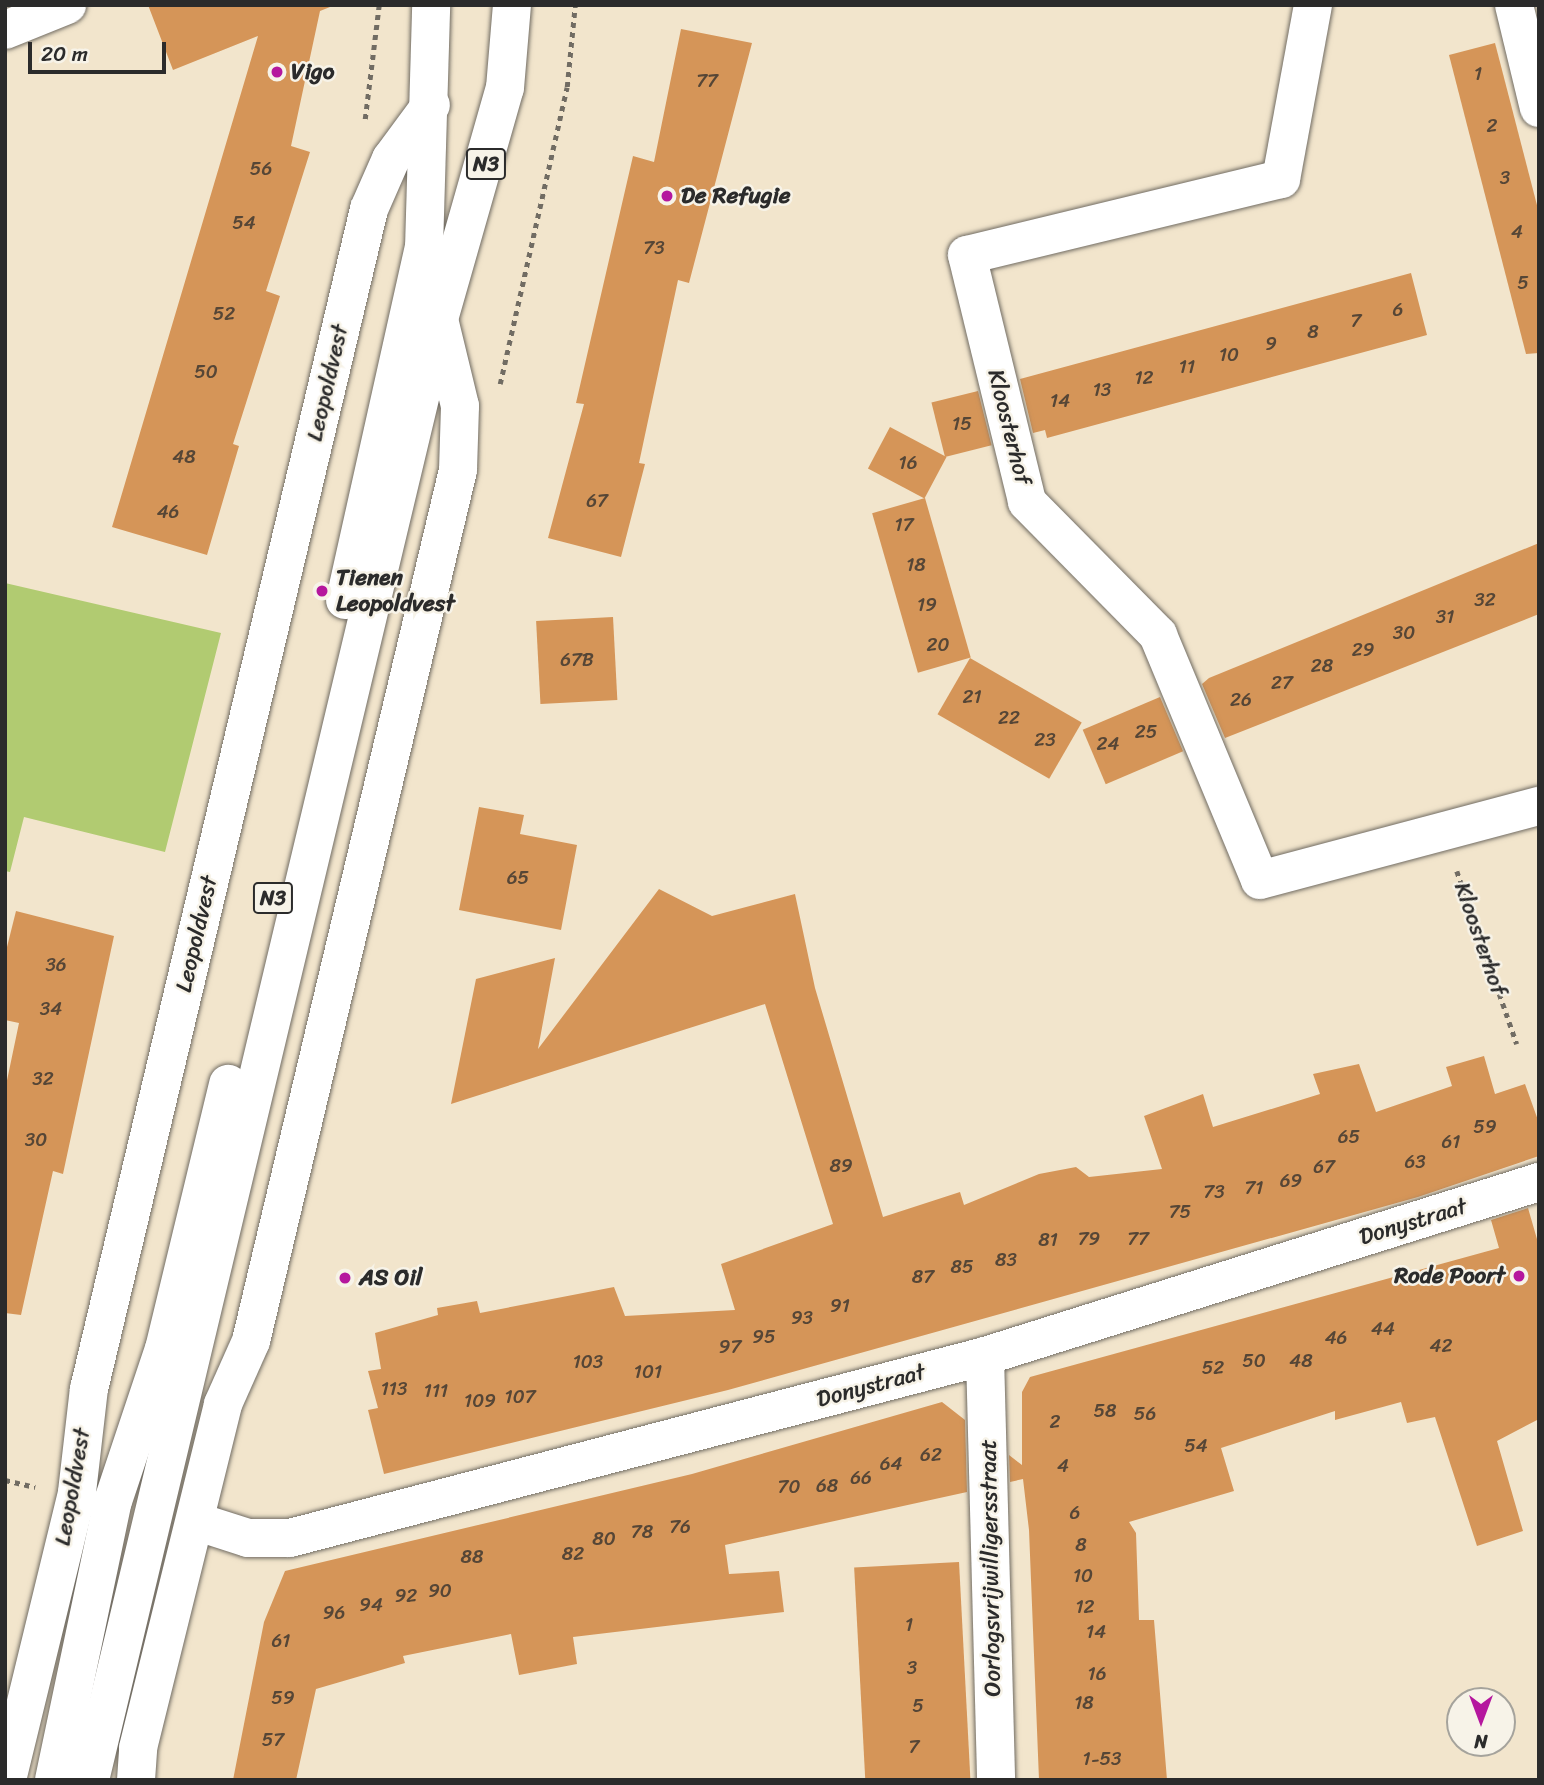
<!DOCTYPE html>
<html>
<head>
<meta charset="utf-8">
<style>
	body { margin:0 }
	#map { position:relative; width:1544px; height:1785px; overflow:hidden; background:#f2e5cc; font-family:Sriracha,sans-serif }
	div>[style] { position:absolute }
	[style*='--x'] { left:calc(var(--x)*1px); top:calc(var(--y)*1px); width:calc(var(--w)*1px); rotate:calc(var(--a)*1deg) }
	.green>* { inset:0; background:#b1cb71 }
	.building>* { inset:0; background:#d59558; transform-origin:0 0 }
	.path>* { height:4.5px; margin-top:-2.25px; transform-origin:0; background:repeating-linear-gradient(90deg,#716c63 0 5px,transparent 0 10px) }
	.roads { filter:drop-shadow(0 0 2px #716c63) drop-shadow(0 0 2px #716c63) }
	.minor>* { height:38px; margin:-19px; padding:0 19px; transform-origin:19px; border-radius:19px; background:#fff }
	.tertiary>* { height:38px; margin:-19px; padding:0 19px; transform-origin:19px; border-radius:19px; background:#fff }
	.primary>* { height:38px; margin:-19px; padding:0 19px; transform-origin:19px; border-radius:19px; background:#fff }
	.dots>* { width:19px; height:19px; translate:-50% -50%; box-sizing:border-box; border:4px solid #f7f3e8; border-radius:50% }
	span { translate:-50% -50%; white-space:nowrap; text-align:center; line-height:1.15; -webkit-text-stroke:5px #f7f3e8; paint-order:stroke }
	.number-label { font-size:19px; color:#564636 }
	.number-label span { -webkit-text-stroke-width:0 }
	.shield-label span { padding:2px 5px; background:#f7f3e8; border:2px solid; border-radius:5px; -webkit-text-stroke-width:0 }
	.shield-label { font-size:21px; color:#2b2b2b; font-weight:700 }
	.poi-label { font-size:23px; color:#2b2b2b; font-weight:700 }
	.left { translate:0 -50%; text-align:left }
	.right { translate:-100% -50%; text-align:right }
	.street-label { font-size:23px; color:#2b2b2b }
	.frame { position:absolute; inset:0; border:7px solid #2b2b2b; pointer-events:none }
	.north { position:absolute; left:1446px; top:1687px; width:70px; height:70px; box-sizing:border-box; background:#f7f3e8; border:2px solid #a5a39c; border-radius:50%; rotate:180deg; font-size:19px; font-weight:700; line-height:28px; text-align:center; color:#2b2b2b }
	.north::after { content:''; display:block; margin:auto; width:24px; height:32px; background:#b5179e; clip-path:polygon(50% 0,100% 100%,50% 72%,0 100%) }
	.scale { position:absolute; left:28px; top:42px; width:138px; height:32px; box-sizing:border-box; border:4px solid #2b2b2b; border-top:0; padding-left:9px; font-size:21px; line-height:24px; white-space:nowrap; color:#2b2b2b; -webkit-text-stroke:5px #f7f3e8; paint-order:stroke }
</style>
</head>
<body>
<div id="map">
	<div class="green">
		<i style="clip-path:polygon(5px 583px,221px 633px,165px 852px,24px 817px,10px 872px,5px 871px)"></i>
	</div>
	<div class="building">
		<i style="clip-path:polygon(148px 5px,330px 7px,320px 11px,291px 146px,310px 152px,266px 291px,280px 296px,233px 444px,239px 446px,207px 555px,112px 527px,258px 36px,173px 70px)"></i>
		<i style="clip-path:polygon(681px 29px,752px 43px,689px 283px,678px 280px,639px 463px,645px 464px,621px 557px,548px 538px,584px 404px,576px 403px,633px 156px,654px 162px)"></i>
		<i style="clip-path:polygon(1495px 43px,1539px 213px,1539px 353px,1526px 354px,1449px 55px)"></i>
		<i style="clip-path:polygon(1411px 273px,1427px 335px,1047px 438px,1045px 430px,1033px 433px,1020px 379px)"></i>
		<i style="left:978px;top:391px;width:56px;height:48px;rotate:76deg"></i>
		<i style="left:890px;top:427px;width:64px;height:47px;rotate:28deg"></i>
		<i style="left:925px;top:498px;width:166px;height:55px;rotate:74deg"></i>
		<i style="clip-path:polygon(1539px 543px,1539px 614px,1225px 738px,1202px 684px,1209px 678px)"></i>
		<i style="left:613px;top:617px;width:83px;height:77px;rotate:87deg"></i>
		<i style="left:970px;top:658px;width:129px;height:65px;rotate:30deg"></i>
		<i style="left:1160px;top:697px;width:59px;height:84px;rotate:67deg"></i>
		<i style="clip-path:polygon(479px 807px,524px 815px,520px 834px,577px 845px,561px 930px,459px 910px)"></i>
		<i style="clip-path:polygon(659px 889px,712px 916px,795px 894px,815px 988px,883px 1217px,960px 1192px,964px 1205px,1039px 1174px,1076px 1167px,1089px 1177px,1162px 1169px,1144px 1116px,1203px 1094px,1213px 1127px,1320px 1094px,1313px 1074px,1359px 1064px,1376px 1112px,1452px 1086px,1446px 1067px,1484px 1056px,1495px 1094px,1525px 1084px,1539px 1123px,1539px 1156px,1418px 1197px,728px 1390px,384px 1474px,368px 1410px,378px 1408px,368px 1371px,381px 1369px,375px 1333px,438px 1315px,437px 1308px,477px 1301px,480px 1313px,614px 1287px,625px 1316px,735px 1310px,721px 1264px,833px 1224px,765px 1004px,451px 1104px,476px 979px,555px 958px,538px 1049px)"></i>
		<i style="clip-path:polygon(16px 911px,114px 936px,63px 1174px,53px 1171px,21px 1315px,5px 1313px,5px 1090px,19px 1023px,5px 1020px,5px 955px)"></i>
		<i style="clip-path:polygon(1528px 1208px,1539px 1246px,1539px 1419px,1497px 1441px,1523px 1531px,1477px 1546px,1435px 1417px,1407px 1423px,1401px 1402px,1335px 1420px,1335px 1411px,1221px 1448px,1234px 1491px,1129px 1522px,1136px 1533px,1139px 1620px,1154px 1620px,1167px 1780px,1039px 1780px,1029px 1530px,1023px 1479px,1010px 1482px,1009px 1455px,1022px 1465px,1022px 1392px,1030px 1377px,1499px 1248px,1491px 1220px)"></i>
		<i style="clip-path:polygon(942px 1402px,965px 1420px,967px 1492px,725px 1545px,729px 1574px,779px 1571px,784px 1612px,573px 1637px,577px 1664px,519px 1675px,511px 1634px,403px 1656px,405px 1663px,316px 1689px,296px 1780px,233px 1780px,264px 1622px,285px 1571px,692px 1474px)"></i>
		<i style="left:959px;top:1562px;width:218px;height:105px;rotate:87deg"></i>
	</div>
	<div class="path">
		<i style="--x:365;--y:119;--w:115;--a:-83"></i>
		<i style="--x:500;--y:384;--w:304;--a:-77.3"></i>
		<i style="--x:567;--y:87;--w:82;--a:-84.4"></i>
		<i style="--x:1457;--y:871;--w:183;--a:70.9"></i>
		<i style="--x:5;--y:1480;--w:31;--a:13"></i>
	</div>
	<div class="roads">
		<div class="minor">
			<i style="--x:1313;--y:5;--w:177;--a:100.4"></i>
			<i style="--x:1281;--y:179;--w:323;--a:166.4"></i>
			<i style="--x:967;--y:255;--w:254;--a:76.3"></i>
			<i style="--x:1027;--y:502;--w:187;--a:45.4"></i>
			<i style="--x:1158;--y:635;--w:265;--a:67.4"></i>
			<i style="--x:1260;--y:880;--w:289;--a:-14.9"></i>
			<i style="--x:1514;--y:5;--w:106;--a:76.4"></i>
			<i style="--x:985;--y:1356;--w:424;--a:88.5"></i>
			<i style="--x:195;--y:1521;--w:56;--a:17.8"></i>
			<i style="--x:248;--y:1538;--w:42;--a:0"></i>
			<i style="--x:290;--y:1538;--w:718;--a:-14.67"></i>
			<i style="--x:985;--y:1356;--w:581;--a:-17.44"></i>
			<i style="--x:7;--y:1780;--w:296;--a:-76.3"></i>
			<i style="--x:77;--y:1492;--w:104;--a:-83.4"></i>
			<i style="--x:89;--y:1389;--w:1213;--a:-76.65"></i>
			<i style="--x:369;--y:209;--w:55;--a:-66.3"></i>
			<i style="--x:391;--y:159;--w:67;--a:-53.5"></i>
			<i style="--x:136;--y:1780;--w:32;--a:-86"></i>
			<i style="--x:138;--y:1748;--w:354;--a:-76.1"></i>
			<i style="--x:223;--y:1404;--w:69;--a:-66"></i>
			<i style="--x:251;--y:1341;--w:895;--a:-76.63"></i>
			<i style="--x:458;--y:470;--w:64;--a:-88.2"></i>
			<i style="--x:460;--y:406;--w:89;--a:-103.6"></i>
		</div>
		<div class="tertiary">
			<i style="--x:5;--y:30;--w:67;--a:-22"></i>
		</div>
		<div class="primary">
			<i style="--x:345;--y:600;--w:361;--a:-77.4"></i>
			<i style="--x:424;--y:248;--w:243;--a:-88.3"></i>
			<i style="--x:54;--y:1780;--w:285;--a:-78.1"></i>
			<i style="--x:113;--y:1501;--w:160;--a:-71.5"></i>
			<i style="--x:164;--y:1349;--w:273;--a:-76.4"></i>
			<i style="--x:90;--y:1780;--w:1502;--a:-76.57"></i>
			<i style="--x:439;--y:319;--w:240;--a:-74.1"></i>
			<i style="--x:505;--y:88;--w:83;--a:-85.2"></i>
		</div>
	</div>
	<div class="dots">
		<i style="left:277px;top:72px;background:#b5179e"></i>
		<i style="left:667px;top:196px;background:#b5179e"></i>
		<i style="left:322px;top:591px;background:#b5179e"></i>
		<i style="left:1519px;top:1276px;background:#b5179e"></i>
		<i style="left:345px;top:1278px;background:#b5179e"></i>
	</div>
	<div class="number-label">
		<span style="left:1478px;top:74px">1</span>
		<span style="left:707px;top:81px">77</span>
		<span style="left:1492px;top:126px">2</span>
		<span style="left:261px;top:169px">56</span>
		<span style="left:1505px;top:178px">3</span>
		<span style="left:244px;top:223px">54</span>
		<span style="left:1517px;top:232px">4</span>
		<span style="left:654px;top:248px">73</span>
		<span style="left:1523px;top:283px">5</span>
		<span style="left:1398px;top:310px">6</span>
		<span style="left:224px;top:314px">52</span>
		<span style="left:1356px;top:321px">7</span>
		<span style="left:1313px;top:332px">8</span>
		<span style="left:1271px;top:344px">9</span>
		<span style="left:1229px;top:355px">10</span>
		<span style="left:1187px;top:367px">11</span>
		<span style="left:206px;top:372px">50</span>
		<span style="left:1144px;top:378px">12</span>
		<span style="left:1102px;top:390px">13</span>
		<span style="left:1060px;top:401px">14</span>
		<span style="left:962px;top:424px">15</span>
		<span style="left:184px;top:457px">48</span>
		<span style="left:908px;top:463px">16</span>
		<span style="left:597px;top:501px">67</span>
		<span style="left:168px;top:512px">46</span>
		<span style="left:904px;top:525px">17</span>
		<span style="left:916px;top:565px">18</span>
		<span style="left:1485px;top:600px">32</span>
		<span style="left:927px;top:605px">19</span>
		<span style="left:1445px;top:617px">31</span>
		<span style="left:1404px;top:633px">30</span>
		<span style="left:938px;top:645px">20</span>
		<span style="left:1363px;top:650px">29</span>
		<span style="left:577px;top:660px">67B</span>
		<span style="left:1322px;top:666px">28</span>
		<span style="left:1282px;top:683px">27</span>
		<span style="left:972px;top:697px">21</span>
		<span style="left:1241px;top:700px">26</span>
		<span style="left:1009px;top:718px">22</span>
		<span style="left:1146px;top:732px">25</span>
		<span style="left:1045px;top:740px">23</span>
		<span style="left:1108px;top:744px">24</span>
		<span style="left:518px;top:878px">65</span>
		<span style="left:56px;top:965px">36</span>
		<span style="left:51px;top:1009px">34</span>
		<span style="left:43px;top:1079px">32</span>
		<span style="left:1485px;top:1127px">59</span>
		<span style="left:1349px;top:1137px">65</span>
		<span style="left:36px;top:1140px">30</span>
		<span style="left:1451px;top:1142px">61</span>
		<span style="left:1415px;top:1162px">63</span>
		<span style="left:841px;top:1166px">89</span>
		<span style="left:1324px;top:1167px">67</span>
		<span style="left:1291px;top:1181px">69</span>
		<span style="left:1254px;top:1188px">71</span>
		<span style="left:1214px;top:1192px">73</span>
		<span style="left:1180px;top:1212px">75</span>
		<span style="left:1089px;top:1239px">79</span>
		<span style="left:1138px;top:1239px">77</span>
		<span style="left:1048px;top:1240px">81</span>
		<span style="left:1006px;top:1260px">83</span>
		<span style="left:962px;top:1267px">85</span>
		<span style="left:923px;top:1277px">87</span>
		<span style="left:840px;top:1306px">91</span>
		<span style="left:802px;top:1318px">93</span>
		<span style="left:1383px;top:1329px">44</span>
		<span style="left:764px;top:1337px">95</span>
		<span style="left:1336px;top:1338px">46</span>
		<span style="left:1441px;top:1346px">42</span>
		<span style="left:730px;top:1347px">97</span>
		<span style="left:1254px;top:1361px">50</span>
		<span style="left:1301px;top:1361px">48</span>
		<span style="left:588px;top:1362px">103</span>
		<span style="left:1213px;top:1368px">52</span>
		<span style="left:648px;top:1372px">101</span>
		<span style="left:394px;top:1389px">113</span>
		<span style="left:436px;top:1391px">111</span>
		<span style="left:520px;top:1397px">107</span>
		<span style="left:480px;top:1401px">109</span>
		<span style="left:1105px;top:1411px">58</span>
		<span style="left:1145px;top:1414px">56</span>
		<span style="left:1055px;top:1422px">2</span>
		<span style="left:1196px;top:1446px">54</span>
		<span style="left:931px;top:1455px">62</span>
		<span style="left:891px;top:1464px">64</span>
		<span style="left:1063px;top:1466px">4</span>
		<span style="left:861px;top:1478px">66</span>
		<span style="left:827px;top:1486px">68</span>
		<span style="left:789px;top:1487px">70</span>
		<span style="left:1075px;top:1513px">6</span>
		<span style="left:680px;top:1527px">76</span>
		<span style="left:642px;top:1532px">78</span>
		<span style="left:604px;top:1539px">80</span>
		<span style="left:1081px;top:1545px">8</span>
		<span style="left:573px;top:1554px">82</span>
		<span style="left:472px;top:1557px">88</span>
		<span style="left:1083px;top:1576px">10</span>
		<span style="left:440px;top:1591px">90</span>
		<span style="left:406px;top:1596px">92</span>
		<span style="left:371px;top:1605px">94</span>
		<span style="left:1085px;top:1607px">12</span>
		<span style="left:334px;top:1613px">96</span>
		<span style="left:909px;top:1625px">1</span>
		<span style="left:1096px;top:1632px">14</span>
		<span style="left:281px;top:1641px">61</span>
		<span style="left:912px;top:1668px">3</span>
		<span style="left:1097px;top:1674px">16</span>
		<span style="left:283px;top:1698px">59</span>
		<span style="left:1084px;top:1703px">18</span>
		<span style="left:918px;top:1706px">5</span>
		<span style="left:273px;top:1740px">57</span>
		<span style="left:914px;top:1747px">7</span>
		<span style="left:1102px;top:1759px">1-53</span>
	</div>
	<div class="shield-label">
		<span style="left:486px;top:164px">N3</span>
		<span style="left:273px;top:898px">N3</span>
	</div>
	<div class="poi-label">
		<span class="left" style="left:291px;top:72px">Vigo</span>
		<span class="left" style="left:681px;top:196px">De Refugie</span>
		<span class="left" style="left:336px;top:591px">Tienen<br>Leopoldvest</span>
		<span class="right" style="left:1505px;top:1276px">Rode Poort</span>
		<span class="left" style="left:359px;top:1278px">AS Oil</span>
	</div>
	<div class="street-label">
		<span style="left:328px;top:383px;rotate:-77deg">Leopoldvest</span>
		<span style="left:1009px;top:427px;rotate:76deg">Kloosterhof</span>
		<span style="left:197px;top:934px;rotate:-77deg">Leopoldvest</span>
		<span style="left:1480px;top:939px;rotate:71deg">Kloosterhof</span>
		<span style="left:1413px;top:1222px;rotate:-17deg">Donystraat</span>
		<span style="left:871px;top:1386px;rotate:-15deg">Donystraat</span>
		<span style="left:73px;top:1487px;rotate:-80deg">Leopoldvest</span>
		<span style="left:991px;top:1568px;rotate:-91deg">Oorlogsvrijwilligersstraat</span>
	</div>
	<div class="frame"></div>
	<div class="north">N</div>
	<div class="scale">20 m</div>
</div>
</body>
</html>
